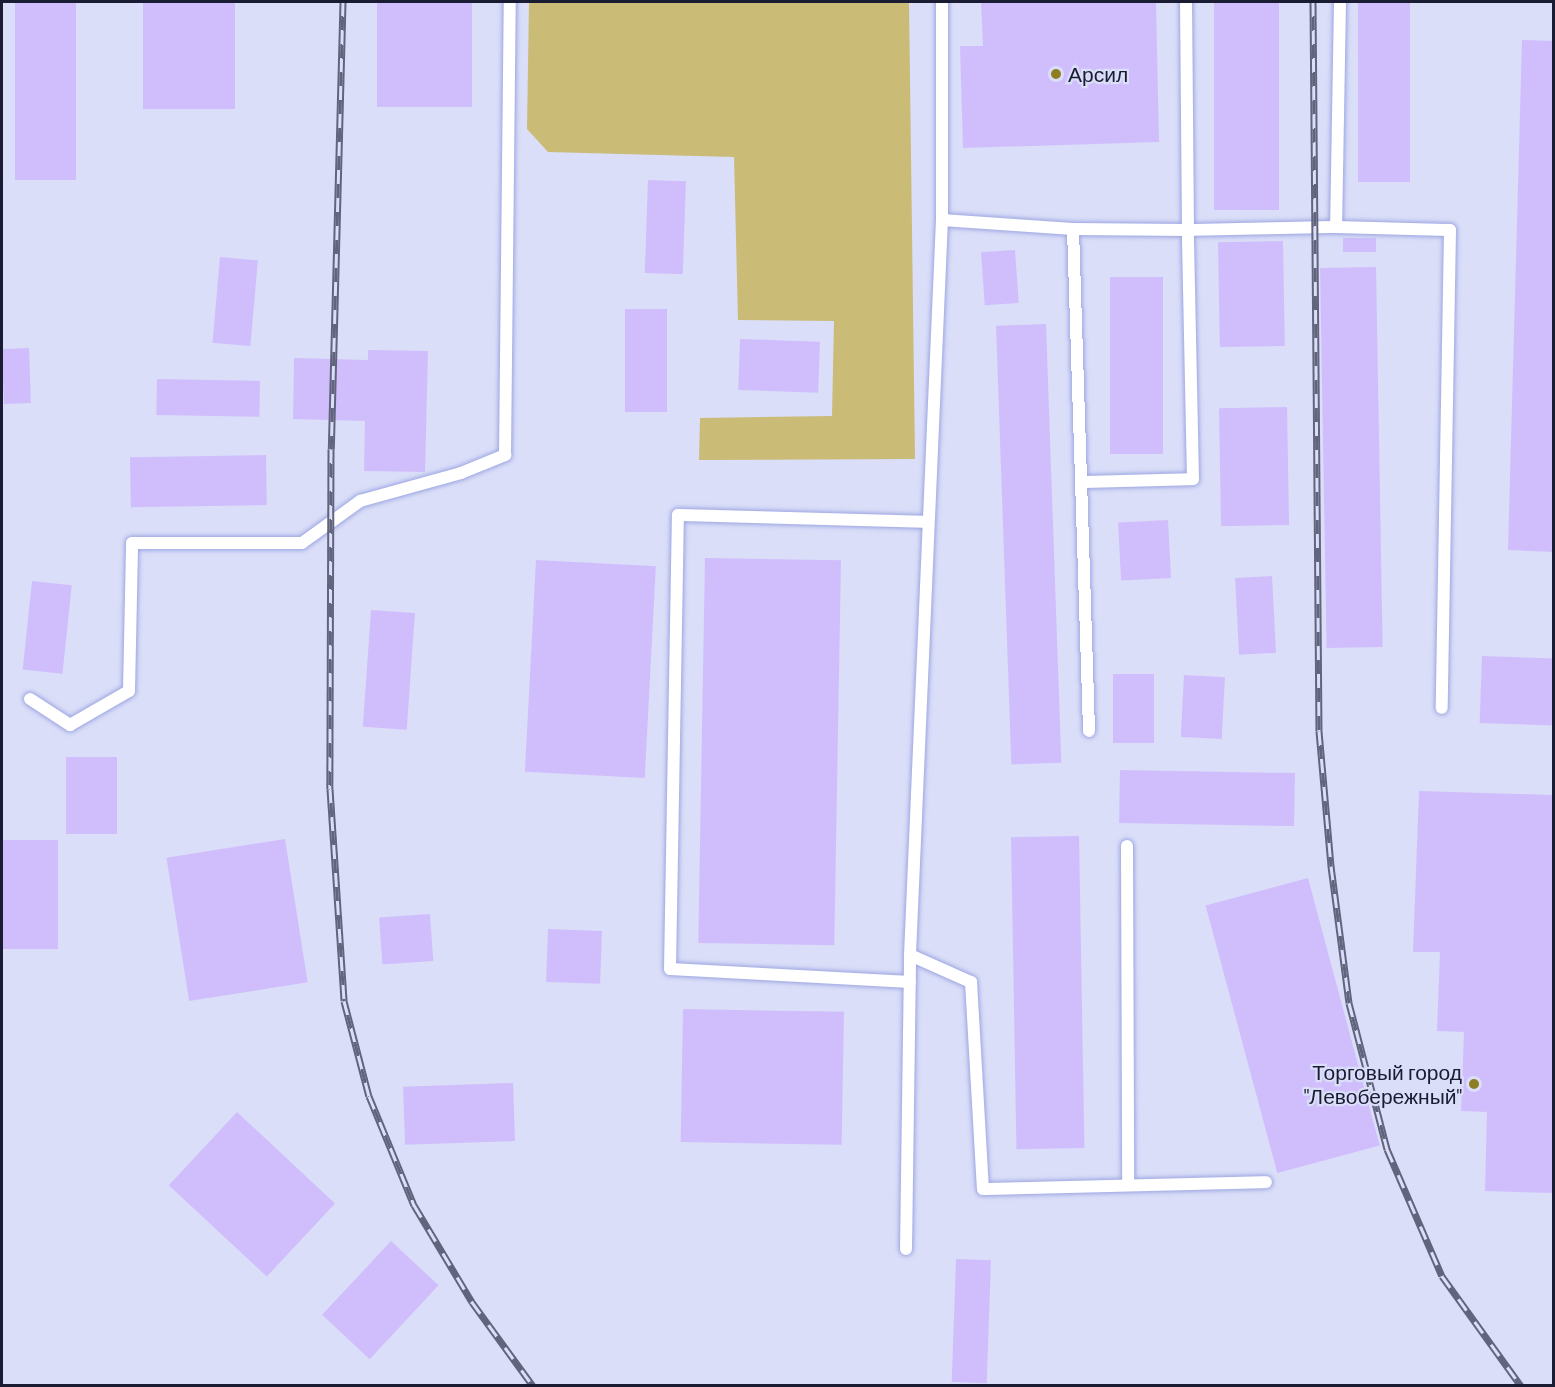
<!DOCTYPE html>
<html>
<head>
<meta charset="utf-8">
<style>
	body { margin:0 }
	#map { position:relative; width:1555px; height:1387px; overflow:hidden; background:#dadef8; font-family:Barlow,sans-serif }
	div>[style] { position:absolute }
	[style*='--x'] { left:calc(var(--x)*1px); top:calc(var(--y)*1px); width:calc(var(--w)*1px); rotate:calc(var(--a)*1deg) }
	.green>* { inset:0; background:#cabb76 }
	.building>* { inset:0; background:#d0befc; transform-origin:0 0 }
	.roads { filter:drop-shadow(0 0 2px #9da6e2) drop-shadow(0 0 2px #9da6e2) }
	.lane>* { height:12px; margin:-6px; padding:0 6px; transform-origin:6px; border-radius:6px; background:#fff }
	.rail>* { height:7px; margin-top:-3.5px; transform-origin:0; background:repeating-linear-gradient(90deg,#dadef8 0 14px,#61647c 0 28px); box-sizing:border-box; border-block:2px solid #61647c }
	.dots>* { width:16px; height:16px; translate:-50% -50%; box-sizing:border-box; border:3px solid #dadef8; border-radius:50% }
	span { translate:-50% -50%; white-space:nowrap; text-align:center; line-height:1.15; -webkit-text-stroke:4.5px #dadef8; paint-order:stroke }
	.poi-label { font-size:21px; color:#1a1c33 }
	.left { translate:0 -50%; text-align:left }
	.right { translate:-100% -50%; text-align:right }
	.frame { position:absolute; inset:0; border:3px solid #1a1c33; pointer-events:none }
</style>
</head>
<body>
<div id="map">
	<div class="green">
		<i style="clip-path:polygon(529px 2px,909px 2px,915px 459px,699px 460px,700px 418px,832px 416px,834px 321px,738px 320px,734px 157px,548px 152px,527px 129px)"></i>
	</div>
	<div class="building">
		<i style="left:15px;top:2px;width:61px;height:178px"></i>
		<i style="left:143px;top:2px;width:92px;height:107px"></i>
		<i style="left:377px;top:2px;width:95px;height:105px"></i>
		<i style="clip-path:polygon(981px 2px,1156px 2px,1159px 142px,963px 148px,960px 46px,983px 46px)"></i>
		<i style="left:1214px;top:2px;width:65px;height:208px"></i>
		<i style="left:1358px;top:2px;width:52px;height:180px"></i>
		<i style="clip-path:polygon(1522px 40px,1554px 41px,1554px 552px,1508px 550px)"></i>
		<i style="left:648px;top:180px;width:38px;height:93px;rotate:2deg"></i>
		<i style="left:1376px;top:238px;width:14px;height:33px;rotate:90deg"></i>
		<i style="left:1283px;top:241px;width:105px;height:65px;rotate:89deg"></i>
		<i style="left:1015px;top:250px;width:53px;height:34px;rotate:86deg"></i>
		<i style="left:220px;top:257px;width:38px;height:86px;rotate:5deg"></i>
		<i style="left:1376px;top:267px;width:380px;height:56px;rotate:89deg"></i>
		<i style="left:1110px;top:277px;width:53px;height:177px"></i>
		<i style="left:625px;top:309px;width:42px;height:103px"></i>
		<i style="left:1046px;top:324px;width:439px;height:50px;rotate:88deg"></i>
		<i style="left:740px;top:339px;width:80px;height:51px;rotate:2deg"></i>
		<i style="left:29px;top:348px;width:55px;height:27px;rotate:88deg"></i>
		<i style="clip-path:polygon(368px 350px,428px 351px,425px 472px,364px 471px,365px 421px,293px 419px,294px 358px,368px 360px)"></i>
		<i style="left:157px;top:379px;width:103px;height:36px;rotate:1deg"></i>
		<i style="left:1287px;top:407px;width:118px;height:68px;rotate:89deg"></i>
		<i style="left:266px;top:455px;width:50px;height:136px;rotate:89deg"></i>
		<i style="left:1168px;top:520px;width:58px;height:50px;rotate:87deg"></i>
		<i style="left:705px;top:558px;width:136px;height:385px;rotate:1deg"></i>
		<i style="left:536px;top:560px;width:120px;height:212px;rotate:3deg"></i>
		<i style="left:1272px;top:576px;width:77px;height:37px;rotate:87deg"></i>
		<i style="left:32px;top:581px;width:40px;height:89px;rotate:6deg"></i>
		<i style="left:371px;top:610px;width:44px;height:117px;rotate:4deg"></i>
		<i style="left:1482px;top:656px;width:72px;height:67px;rotate:2deg"></i>
		<i style="left:1113px;top:674px;width:41px;height:69px"></i>
		<i style="left:1184px;top:675px;width:41px;height:62px;rotate:3deg"></i>
		<i style="left:66px;top:757px;width:51px;height:77px"></i>
		<i style="left:1120px;top:770px;width:175px;height:53px;rotate:1deg"></i>
		<i style="clip-path:polygon(1419px 791px,1554px 795px,1554px 1193px,1485px 1191px,1487px 1112px,1461px 1111px,1464px 1032px,1437px 1031px,1440px 952px,1413px 952px)"></i>
		<i style="left:1079px;top:836px;width:312px;height:68px;rotate:89deg"></i>
		<i style="left:285px;top:839px;width:145px;height:120px;rotate:81deg"></i>
		<i style="left:2px;top:840px;width:56px;height:109px"></i>
		<i style="left:1308px;top:878px;width:277px;height:106px;rotate:75deg"></i>
		<i style="left:430px;top:914px;width:47px;height:51px;rotate:86deg"></i>
		<i style="left:548px;top:929px;width:54px;height:53px;rotate:2deg"></i>
		<i style="left:683px;top:1009px;width:161px;height:133px;rotate:1deg"></i>
		<i style="left:513px;top:1083px;width:58px;height:110px;rotate:88deg"></i>
		<i style="left:237px;top:1112px;width:134px;height:100px;rotate:43deg"></i>
		<i style="left:391px;top:1241px;width:65px;height:101px;rotate:43deg"></i>
		<i style="left:956px;top:1259px;width:35px;height:123px;rotate:2deg"></i>
	</div>
	<div class="roads">
		<div class="lane">
			<i style="--x:1340;--y:2;--w:225;--a:91"></i>
			<i style="--x:1336;--y:227;--w:114;--a:1.5"></i>
			<i style="--x:1450;--y:230;--w:478;--a:91"></i>
			<i style="--x:942;--y:220;--w:131;--a:3.9"></i>
			<i style="--x:1073;--y:229;--w:115;--a:0.5"></i>
			<i style="--x:1188;--y:230;--w:228;--a:-90.5"></i>
			<i style="--x:1073;--y:229;--w:502;--a:88.17"></i>
			<i style="--x:1081;--y:482;--w:112;--a:-1.5"></i>
			<i style="--x:1193;--y:479;--w:249;--a:-91.2"></i>
			<i style="--x:1188;--y:230;--w:148;--a:-1.2"></i>
			<i style="--x:30;--y:699;--w:48;--a:33"></i>
			<i style="--x:70;--y:725;--w:68;--a:-30"></i>
			<i style="--x:129;--y:691;--w:148;--a:-88.8"></i>
			<i style="--x:132;--y:543;--w:170;--a:0"></i>
			<i style="--x:302;--y:543;--w:72;--a:-35.9"></i>
			<i style="--x:360;--y:501;--w:105;--a:-15.5"></i>
			<i style="--x:461;--y:473;--w:48;--a:-22.2"></i>
			<i style="--x:505;--y:455;--w:453;--a:-89.4"></i>
			<i style="--x:1127;--y:846;--w:339;--a:89.8"></i>
			<i style="--x:910;--y:955;--w:67;--a:23.9"></i>
			<i style="--x:971;--y:982;--w:207;--a:86.7"></i>
			<i style="--x:983;--y:1189;--w:283;--a:-1.4"></i>
			<i style="--x:910;--y:982;--w:240;--a:-176.9"></i>
			<i style="--x:670;--y:969;--w:454;--a:-89"></i>
			<i style="--x:678;--y:515;--w:248;--a:1.6"></i>
			<i style="--x:906;--y:1249;--w:294;--a:-89.2"></i>
			<i style="--x:910;--y:955;--w:736;--a:-87.51"></i>
			<i style="--x:942;--y:220;--w:218;--a:-90"></i>
		</div>
	</div>
	<div class="rail">
		<i style="--x:343;--y:2;--w:447;--a:91.5"></i>
		<i style="--x:331;--y:449;--w:340;--a:90.2"></i>
		<i style="--x:330;--y:789;--w:212;--a:86.2"></i>
		<i style="--x:344;--y:1001;--w:98;--a:75.3"></i>
		<i style="--x:369;--y:1096;--w:118;--a:67.6"></i>
		<i style="--x:414;--y:1205;--w:113;--a:59.1"></i>
		<i style="--x:472;--y:1302;--w:104;--a:54"></i>
		<i style="--x:1313;--y:2;--w:729;--a:89.53"></i>
		<i style="--x:1319;--y:731;--w:136;--a:84.9"></i>
		<i style="--x:1331;--y:866;--w:138;--a:82.5"></i>
		<i style="--x:1349;--y:1003;--w:151;--a:75.4"></i>
		<i style="--x:1387;--y:1149;--w:138;--a:66.6"></i>
		<i style="--x:1442;--y:1276;--w:135;--a:54.3"></i>
		<i style="--x:2;--y:1384;--w:2;--a:90"></i>
	</div>
	<div class="dots">
		<i style="left:1056px;top:74px;background:#8e7d23"></i>
		<i style="left:1474px;top:1084px;background:#8e7d23"></i>
	</div>
	<div class="poi-label">
		<span class="left" style="left:1068px;top:74px">Арсил</span>
		<span class="right" style="left:1462px;top:1084px">Торговый город<br>"Левобережный"</span>
	</div>
	<div class="frame"></div>
</div>
</body>
</html>
